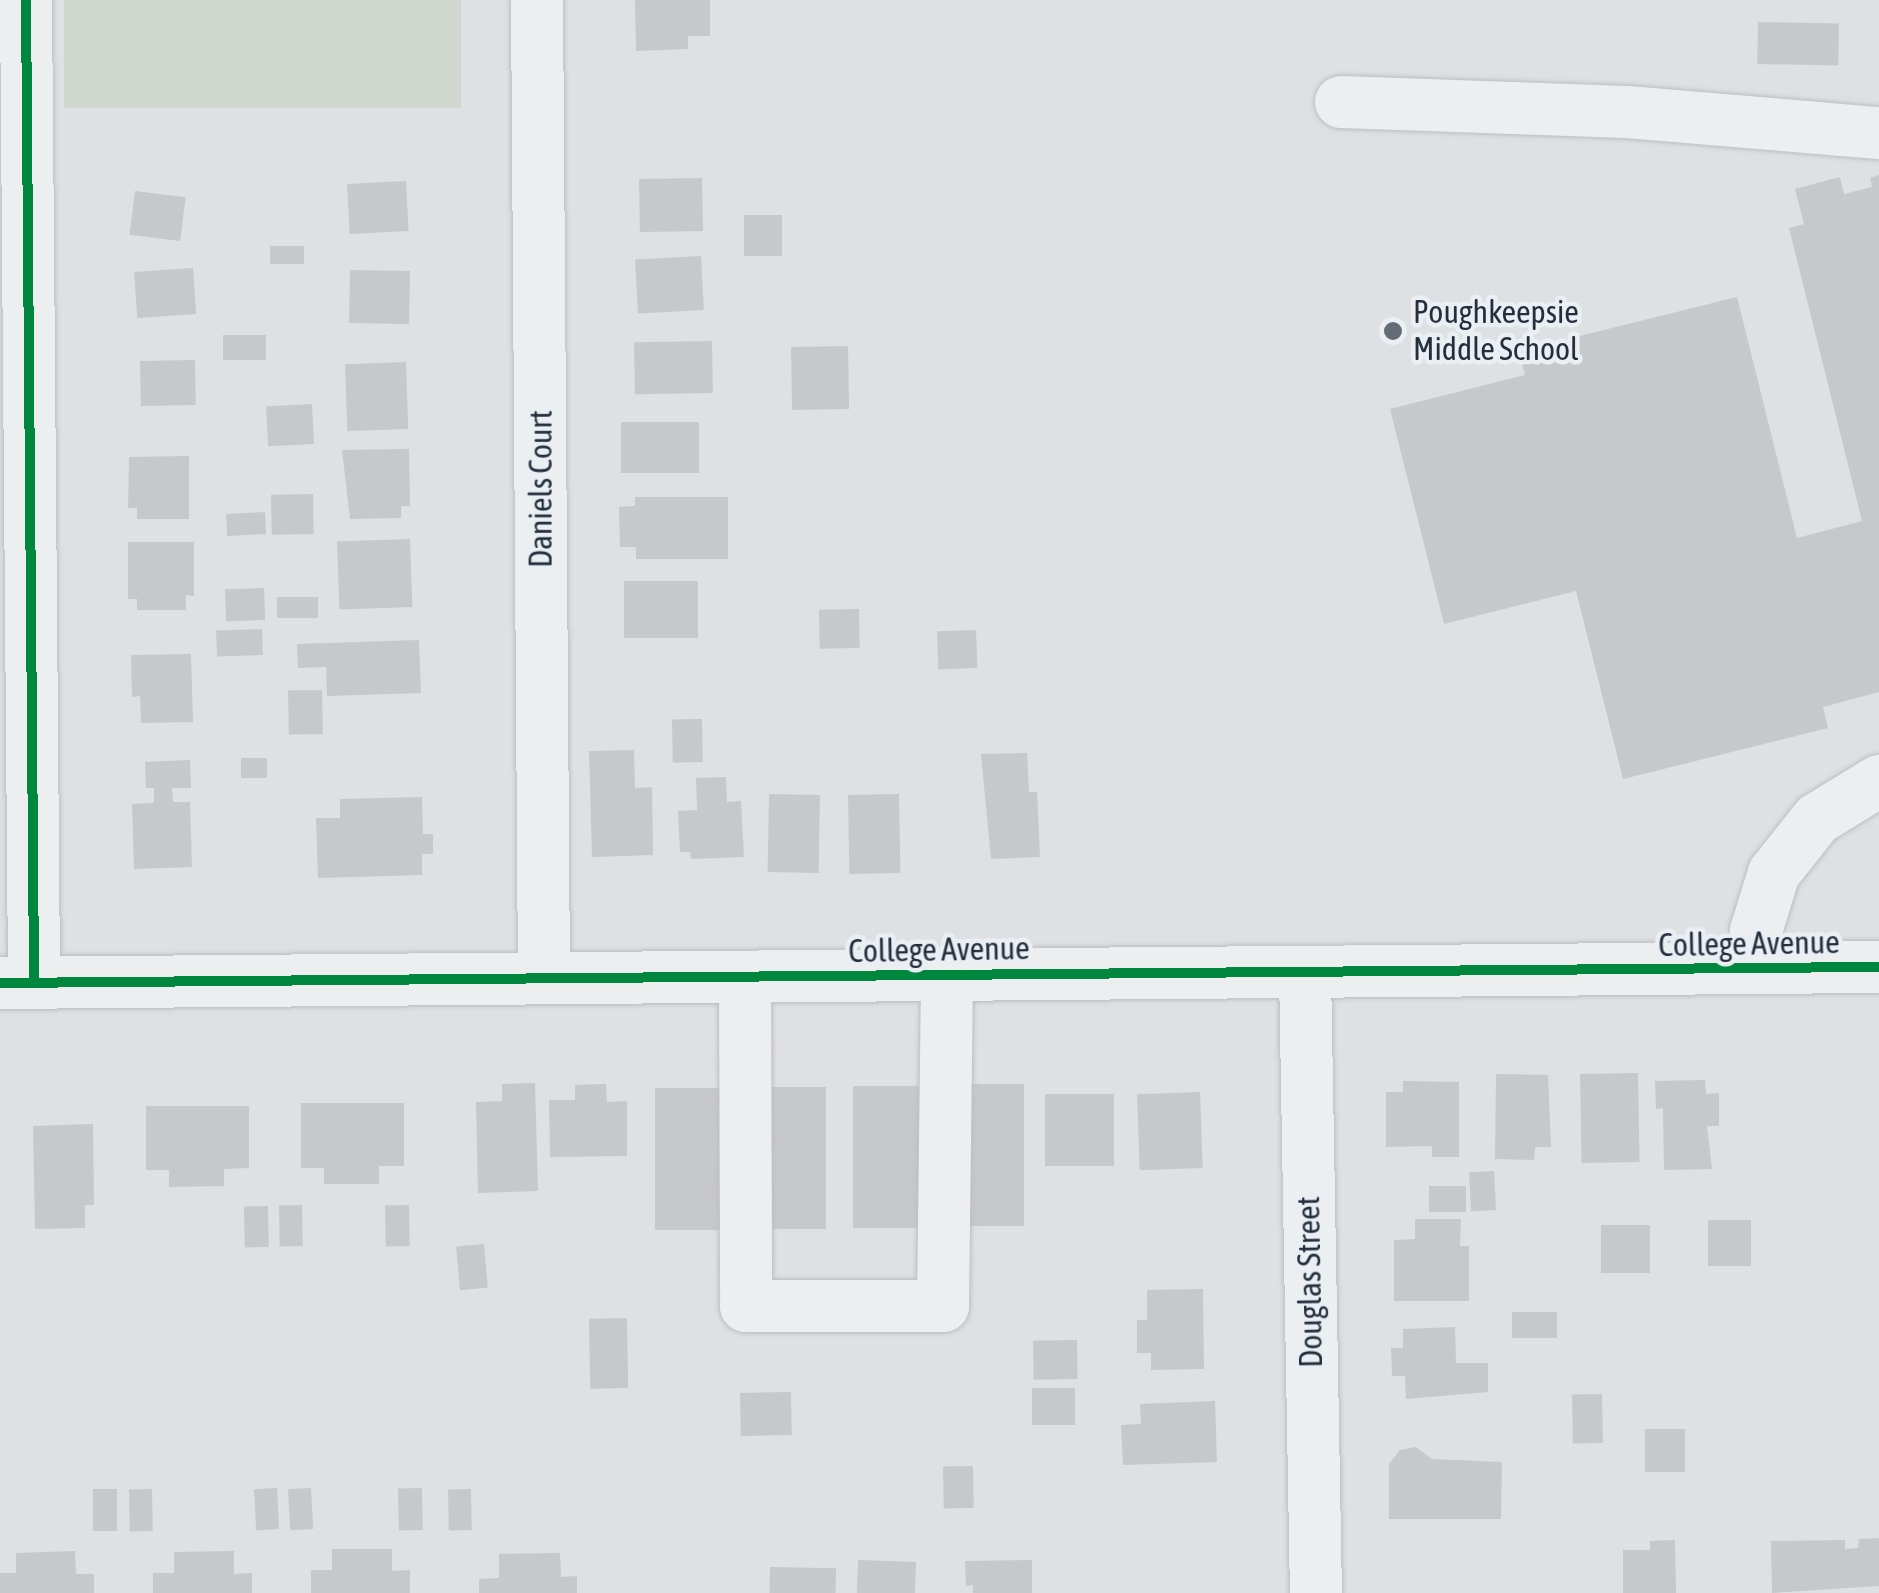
<!DOCTYPE html>
<html>
<head>
<meta charset="utf-8">
<style>
	body { margin:0 }
	#map { position:relative; width:1879px; height:1593px; overflow:hidden; background:#dee0e3; font-family:"Asap Condensed",sans-serif }
	div>[style] { position:absolute }
	[style*='--x'] { left:calc(var(--x)*1px); top:calc(var(--y)*1px); width:calc(var(--w)*1px); rotate:calc(var(--a)*1deg) }
	.green>* { inset:0; background:#cfd7ce; transform-origin:0 0 }
	.building>* { inset:0; background:#c6c8cb; transform-origin:0 0 }
	.roads { filter:drop-shadow(0 0 2px #bcbec1) drop-shadow(0 0 2px #bcbec1) }
	.minor>* { height:52px; margin:-26px; padding:0 26px; transform-origin:26px; border-radius:26px; background:#edeef0 }
	.cycleway>* { height:10px; margin:-5px; padding:0 5px; transform-origin:5px; border-radius:5px; background:#00873e }
	.dots>* { width:28px; height:28px; translate:-50% -50%; box-sizing:border-box; border:5px solid #eaeff4; border-radius:50% }
	span { translate:-50% -50%; white-space:nowrap; text-align:center; line-height:1.15; -webkit-text-stroke:9px #eaeff4; paint-order:stroke }
	.poi-label { font-size:32px; color:#252e3c }
	.left { translate:0 -50%; text-align:left }
	.street-label { font-size:32px; color:#252e3c }
</style>
</head>
<body>
<div id="map">
	<div class="green">
		<i style="left:64px;top:0;width:397px;height:108px"></i>
	</div>
	<div class="building">
		<i style="clip-path:polygon(635px 0,710px 0,710px 36px,688px 36px,688px 49px,636px 51px)"></i>
		<i style="left:1758px;top:22px;width:81px;height:42px;rotate:1deg"></i>
		<i style="clip-path:polygon(1879px 175px,1879px 692px,1823px 707px,1828px 728px,1623px 779px,1576px 591px,1444px 624px,1390px 409px,1525px 375px,1519px 351px,1737px 297px,1797px 538px,1862px 521px,1789px 228px,1804px 224px,1795px 189px,1840px 177px,1844px 194px,1872px 187px,1870px 178px)"></i>
		<i style="left:702px;top:178px;width:53px;height:63px;rotate:89deg"></i>
		<i style="left:406px;top:181px;width:50px;height:59px;rotate:87deg"></i>
		<i style="left:135px;top:191px;width:51px;height:44px;rotate:7deg"></i>
		<i style="left:744px;top:215px;width:38px;height:41px"></i>
		<i style="left:304px;top:246px;width:18px;height:34px;rotate:90deg"></i>
		<i style="left:701px;top:256px;width:54px;height:66px;rotate:87deg"></i>
		<i style="left:193px;top:268px;width:46px;height:59px;rotate:86deg"></i>
		<i style="left:350px;top:270px;width:60px;height:53px;rotate:1deg"></i>
		<i style="left:266px;top:335px;width:25px;height:43px;rotate:90deg"></i>
		<i style="left:712px;top:341px;width:52px;height:78px;rotate:89deg"></i>
		<i style="left:848px;top:346px;width:63px;height:57px;rotate:89deg"></i>
		<i style="left:195px;top:360px;width:45px;height:55px;rotate:89deg"></i>
		<i style="left:406px;top:362px;width:67px;height:61px;rotate:88deg"></i>
		<i style="left:312px;top:404px;width:40px;height:46px;rotate:87deg"></i>
		<i style="left:699px;top:422px;width:51px;height:78px;rotate:90deg"></i>
		<i style="clip-path:polygon(409px 449px,410px 506px,401px 506px,401px 518px,350px 519px,342px 450px)"></i>
		<i style="clip-path:polygon(189px 456px,189px 519px,137px 519px,137px 508px,128px 508px,129px 457px)"></i>
		<i style="left:313px;top:494px;width:40px;height:42px;rotate:89deg"></i>
		<i style="clip-path:polygon(635px 497px,728px 497px,728px 559px,636px 559px,636px 547px,620px 547px,619px 507px,635px 506px)"></i>
		<i style="left:265px;top:512px;width:22px;height:39px;rotate:87deg"></i>
		<i style="left:410px;top:539px;width:68px;height:73px;rotate:88deg"></i>
		<i style="clip-path:polygon(128px 542px,194px 542px,194px 596px,186px 595px,186px 610px,137px 610px,137px 599px,128px 599px)"></i>
		<i style="left:624px;top:581px;width:74px;height:57px"></i>
		<i style="left:264px;top:588px;width:32px;height:39px;rotate:88deg"></i>
		<i style="left:277px;top:597px;width:41px;height:21px"></i>
		<i style="left:859px;top:609px;width:39px;height:40px;rotate:89deg"></i>
		<i style="left:262px;top:629px;width:26px;height:46px;rotate:88deg"></i>
		<i style="left:976px;top:630px;width:38px;height:39px;rotate:88deg"></i>
		<i style="clip-path:polygon(419px 640px,421px 693px,327px 696px,326px 667px,298px 668px,297px 644px)"></i>
		<i style="clip-path:polygon(191px 654px,193px 722px,141px 723px,140px 696px,132px 697px,131px 655px)"></i>
		<i style="left:322px;top:690px;width:44px;height:34px;rotate:89deg"></i>
		<i style="left:702px;top:719px;width:43px;height:30px;rotate:89deg"></i>
		<i style="clip-path:polygon(634px 750px,635px 788px,652px 787px,653px 855px,592px 857px,589px 751px)"></i>
		<i style="clip-path:polygon(1027px 753px,1029px 792px,1037px 792px,1040px 857px,991px 859px,981px 754px)"></i>
		<i style="left:241px;top:758px;width:26px;height:20px"></i>
		<i style="clip-path:polygon(190px 760px,191px 788px,172px 788px,173px 802px,190px 802px,192px 867px,134px 869px,132px 804px,154px 803px,154px 788px,146px 788px,145px 762px)"></i>
		<i style="clip-path:polygon(726px 777px,727px 802px,741px 801px,744px 857px,691px 859px,690px 852px,680px 852px,678px 811px,697px 810px,696px 778px)"></i>
		<i style="left:769px;top:794px;width:51px;height:78px;rotate:1deg"></i>
		<i style="left:899px;top:794px;width:79px;height:51px;rotate:89deg"></i>
		<i style="clip-path:polygon(422px 797px,423px 834px,433px 834px,433px 854px,422px 854px,422px 875px,318px 878px,316px 818px,340px 818px,340px 799px)"></i>
		<i style="left:1638px;top:1073px;width:89px;height:58px;rotate:89deg"></i>
		<i style="clip-path:polygon(1496px 1074px,1548px 1075px,1551px 1147px,1535px 1147px,1534px 1160px,1495px 1159px)"></i>
		<i style="clip-path:polygon(1705px 1080px,1706px 1094px,1719px 1093px,1719px 1126px,1707px 1126px,1712px 1169px,1664px 1170px,1663px 1108px,1656px 1109px,1655px 1081px)"></i>
		<i style="clip-path:polygon(1403px 1081px,1459px 1082px,1459px 1157px,1432px 1157px,1432px 1146px,1386px 1147px,1386px 1092px,1403px 1092px)"></i>
		<i style="clip-path:polygon(535px 1083px,538px 1191px,478px 1193px,476px 1102px,502px 1101px,502px 1084px)"></i>
		<i style="clip-path:polygon(606px 1084px,607px 1102px,627px 1101px,627px 1156px,550px 1157px,549px 1100px,575px 1100px,575px 1085px)"></i>
		<i style="left:951px;top:1084px;width:73px;height:142px"></i>
		<i style="left:853px;top:1086px;width:74px;height:142px"></i>
		<i style="left:826px;top:1087px;width:142px;height:73px;rotate:90deg"></i>
		<i style="left:655px;top:1088px;width:73px;height:142px"></i>
		<i style="left:1200px;top:1092px;width:76px;height:63px;rotate:88deg"></i>
		<i style="left:1114px;top:1094px;width:72px;height:69px;rotate:90deg"></i>
		<i style="clip-path:polygon(301px 1103px,404px 1103px,404px 1166px,379px 1166px,379px 1184px,324px 1184px,324px 1168px,301px 1168px)"></i>
		<i style="clip-path:polygon(146px 1106px,249px 1106px,249px 1168px,224px 1169px,224px 1186px,169px 1187px,169px 1170px,146px 1170px)"></i>
		<i style="clip-path:polygon(93px 1124px,94px 1205px,85px 1205px,85px 1228px,35px 1229px,33px 1126px)"></i>
		<i style="left:1494px;top:1171px;width:39px;height:25px;rotate:87deg"></i>
		<i style="left:1429px;top:1186px;width:37px;height:26px"></i>
		<i style="left:302px;top:1205px;width:41px;height:23px;rotate:89deg"></i>
		<i style="left:409px;top:1205px;width:41px;height:24px;rotate:89deg"></i>
		<i style="left:268px;top:1206px;width:41px;height:24px;rotate:89deg"></i>
		<i style="clip-path:polygon(1415px 1219px,1461px 1219px,1460px 1246px,1469px 1246px,1469px 1301px,1394px 1301px,1394px 1240px,1415px 1239px)"></i>
		<i style="left:1708px;top:1220px;width:43px;height:46px"></i>
		<i style="left:1601px;top:1225px;width:49px;height:48px"></i>
		<i style="left:484px;top:1244px;width:44px;height:28px;rotate:85deg"></i>
		<i style="clip-path:polygon(1203px 1289px,1204px 1369px,1151px 1370px,1151px 1353px,1137px 1353px,1137px 1320px,1147px 1320px,1147px 1290px)"></i>
		<i style="left:1512px;top:1312px;width:45px;height:26px"></i>
		<i style="left:627px;top:1318px;width:70px;height:38px;rotate:89deg"></i>
		<i style="clip-path:polygon(1455px 1327px,1456px 1363px,1488px 1363px,1488px 1392px,1406px 1399px,1405px 1376px,1392px 1376px,1391px 1348px,1403px 1348px,1403px 1329px)"></i>
		<i style="left:1077px;top:1340px;width:39px;height:44px;rotate:89deg"></i>
		<i style="left:1075px;top:1388px;width:37px;height:43px;rotate:90deg"></i>
		<i style="left:791px;top:1392px;width:43px;height:51px;rotate:89deg"></i>
		<i style="left:1602px;top:1394px;width:49px;height:30px;rotate:89deg"></i>
		<i style="clip-path:polygon(1215px 1401px,1217px 1462px,1123px 1465px,1121px 1425px,1141px 1424px,1140px 1404px)"></i>
		<i style="left:1645px;top:1429px;width:40px;height:43px"></i>
		<i style="clip-path:polygon(1416px 1447px,1432px 1459px,1502px 1462px,1501px 1519px,1389px 1519px,1389px 1464px,1400px 1450px)"></i>
		<i style="left:973px;top:1466px;width:42px;height:30px;rotate:89deg"></i>
		<i style="left:277px;top:1488px;width:41px;height:23px;rotate:87deg"></i>
		<i style="left:311px;top:1488px;width:41px;height:23px;rotate:87deg"></i>
		<i style="left:422px;top:1488px;width:42px;height:24px;rotate:89deg"></i>
		<i style="left:93px;top:1489px;width:24px;height:42px"></i>
		<i style="left:152px;top:1489px;width:42px;height:23px;rotate:89deg"></i>
		<i style="left:471px;top:1489px;width:41px;height:23px;rotate:89deg"></i>
		<i style="clip-path:polygon(1879px 1538px,1879px 1586px,1772px 1593px,1771px 1541px,1845px 1540px,1845px 1549px,1858px 1548px,1859px 1539px)"></i>
		<i style="clip-path:polygon(1675px 1540px,1676px 1593px,1623px 1593px,1623px 1550px,1650px 1550px,1650px 1541px)"></i>
		<i style="clip-path:polygon(332px 1549px,392px 1549px,392px 1571px,410px 1570px,410px 1593px,311px 1593px,311px 1570px,332px 1570px)"></i>
		<i style="clip-path:polygon(75px 1551px,76px 1574px,94px 1574px,94px 1593px,0 1593px,0 1573px,16px 1573px,16px 1553px)"></i>
		<i style="clip-path:polygon(234px 1551px,234px 1574px,252px 1573px,252px 1593px,153px 1593px,153px 1573px,174px 1573px,174px 1552px)"></i>
		<i style="clip-path:polygon(560px 1553px,561px 1577px,577px 1576px,577px 1593px,479px 1593px,479px 1579px,499px 1578px,499px 1554px)"></i>
		<i style="left:858px;top:1560px;width:58px;height:33px;rotate:2deg"></i>
		<i style="clip-path:polygon(1032px 1560px,1032px 1593px,973px 1593px,973px 1585px,966px 1586px,965px 1561px)"></i>
		<i style="left:770px;top:1567px;width:66px;height:26px;rotate:1deg"></i>
	</div>
	<div class="roads">
		<div class="minor">
			<i style="--x:26;--y:0;--w:982;--a:89.53"></i>
			<i style="--x:537;--y:0;--w:978;--a:89.59"></i>
			<i style="--x:1341;--y:102;--w:286;--a:2"></i>
			<i style="--x:1627;--y:112;--w:253;--a:4.8"></i>
			<i style="--x:1759;--y:968;--w:37;--a:-95"></i>
			<i style="--x:1756;--y:931;--w:61;--a:-72.8"></i>
			<i style="--x:1774;--y:873;--w:69;--a:-51.5"></i>
			<i style="--x:1817;--y:819;--w:73;--a:-31.5"></i>
			<i style="--x:1305;--y:972;--w:621;--a:88.99"></i>
			<i style="--x:745;--y:977;--w:329;--a:89.8"></i>
			<i style="--x:746;--y:1306;--w:197;--a:0"></i>
			<i style="--x:943;--y:1306;--w:331;--a:-89.3"></i>
			<i style="--x:0;--y:983;--w:1879;--a:-0.49"></i>
		</div>
	</div>
	<div class="cycleway">
		<i style="--x:26;--y:0;--w:982;--a:89.53"></i>
		<i style="--x:0;--y:983;--w:1879;--a:-0.49"></i>
	</div>
	<div class="dots">
		<i style="left:1393px;top:331px;background:#666c76"></i>
	</div>
	<div class="poi-label">
		<span class="left" style="left:1413px;top:331px">Poughkeepsie<br>Middle School</span>
	</div>
	<div class="street-label">
		<span style="left:541px;top:489px;rotate:-90deg">Daniels Court</span>
		<span style="left:1749px;top:944px;rotate:-1deg">College Avenue</span>
		<span style="left:939px;top:950px;rotate:-1deg">College Avenue</span>
		<span style="left:1310px;top:1282px;rotate:-91deg">Douglas Street</span>
	</div>
</div>
</body>
</html>
